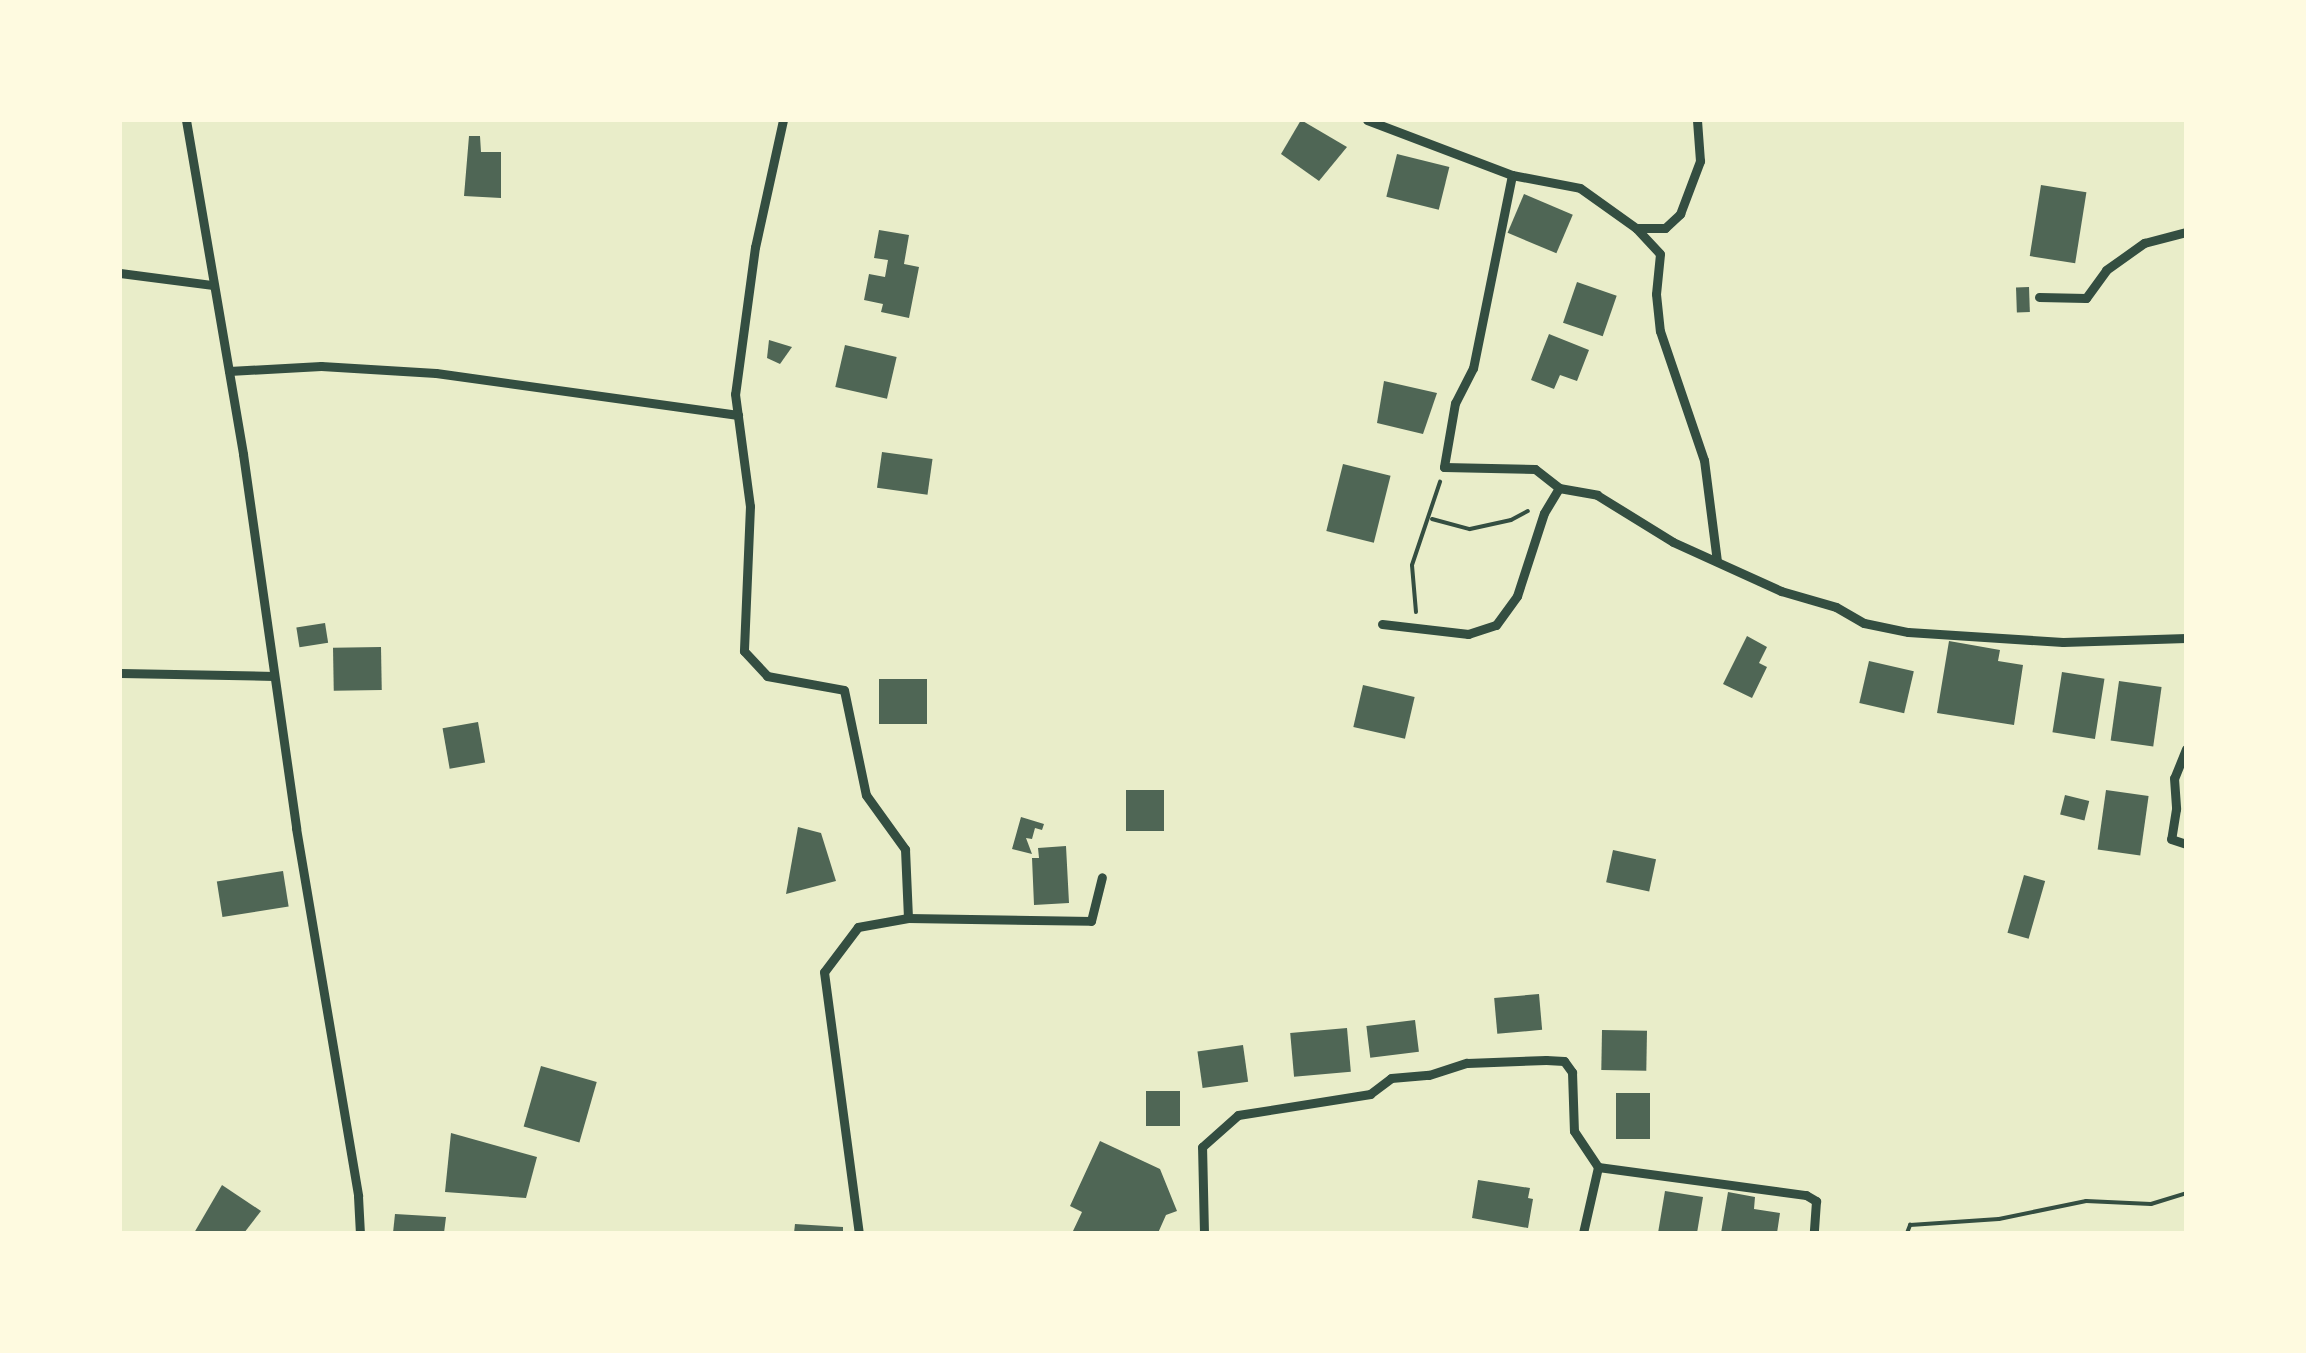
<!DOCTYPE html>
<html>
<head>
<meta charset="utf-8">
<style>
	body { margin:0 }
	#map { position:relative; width:2306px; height:1353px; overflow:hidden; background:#e9edc9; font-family:"Fira Sans",sans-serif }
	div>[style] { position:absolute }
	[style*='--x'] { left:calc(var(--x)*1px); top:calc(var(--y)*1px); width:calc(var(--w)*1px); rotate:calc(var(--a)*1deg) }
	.building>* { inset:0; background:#4f6655; transform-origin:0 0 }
	.path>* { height:4px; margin:-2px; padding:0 2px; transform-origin:2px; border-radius:2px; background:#344e41 }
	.minor>* { height:9px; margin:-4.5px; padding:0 4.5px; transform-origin:4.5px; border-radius:4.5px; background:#344e41 }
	span { translate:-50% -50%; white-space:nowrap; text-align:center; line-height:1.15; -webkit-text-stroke:10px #fefae0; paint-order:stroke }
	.frame { position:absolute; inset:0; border:122px solid #fefae0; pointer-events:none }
</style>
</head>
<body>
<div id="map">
	<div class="building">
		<i style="clip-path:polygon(1301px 120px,1347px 147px,1319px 181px,1281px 154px)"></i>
		<i style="clip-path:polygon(469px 136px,480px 136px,481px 152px,501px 152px,501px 198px,464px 196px)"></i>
		<i style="left:1397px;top:154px;width:54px;height:44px;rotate:14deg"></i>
		<i style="left:2041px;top:185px;width:46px;height:72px;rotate:9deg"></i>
		<i style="left:1524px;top:194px;width:53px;height:42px;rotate:23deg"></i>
		<i style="clip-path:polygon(879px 230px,909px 235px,904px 264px,919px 267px,909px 318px,881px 312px,883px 304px,864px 300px,869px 274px,885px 277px,888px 260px,874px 258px)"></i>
		<i style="left:1577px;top:282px;width:42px;height:43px;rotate:19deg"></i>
		<i style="left:2029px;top:287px;width:25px;height:13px;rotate:88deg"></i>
		<i style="clip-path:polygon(1549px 334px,1589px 350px,1577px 381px,1560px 375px,1554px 389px,1531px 380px)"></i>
		<i style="clip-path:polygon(769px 340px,792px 347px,780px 364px,767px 358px)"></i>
		<i style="left:845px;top:345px;width:53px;height:43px;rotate:13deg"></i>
		<i style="clip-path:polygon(1384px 381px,1437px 393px,1423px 434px,1377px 423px)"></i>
		<i style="left:882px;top:452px;width:51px;height:36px;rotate:8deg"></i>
		<i style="left:1343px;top:464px;width:49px;height:69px;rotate:14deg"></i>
		<i style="left:325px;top:623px;width:20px;height:29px;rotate:81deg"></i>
		<i style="clip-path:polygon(1747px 636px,1767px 647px,1759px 663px,1767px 667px,1752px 698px,1723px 684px)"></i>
		<i style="clip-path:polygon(1949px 641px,2000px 650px,1998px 661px,2023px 665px,2014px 725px,1937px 713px)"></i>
		<i style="left:381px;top:647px;width:43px;height:48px;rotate:89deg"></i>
		<i style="left:1869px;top:661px;width:46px;height:43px;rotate:13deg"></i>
		<i style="left:2062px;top:672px;width:43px;height:61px;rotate:9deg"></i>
		<i style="left:927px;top:679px;width:45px;height:48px;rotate:90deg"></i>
		<i style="left:2119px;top:681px;width:43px;height:60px;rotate:8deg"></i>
		<i style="left:1363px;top:685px;width:53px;height:43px;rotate:13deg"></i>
		<i style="left:478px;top:722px;width:41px;height:36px;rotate:80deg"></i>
		<i style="left:1164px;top:790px;width:41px;height:38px;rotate:90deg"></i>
		<i style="left:2106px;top:790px;width:43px;height:60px;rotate:8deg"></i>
		<i style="left:2065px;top:795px;width:25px;height:20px;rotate:14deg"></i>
		<i style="clip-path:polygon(1021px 817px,1044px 824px,1042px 830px,1035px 828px,1032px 839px,1026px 838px,1032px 854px,1012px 849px)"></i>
		<i style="clip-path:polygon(798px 827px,821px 833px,836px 881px,786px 894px)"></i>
		<i style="clip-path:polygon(1066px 846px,1069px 903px,1034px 905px,1032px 858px,1039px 858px,1038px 848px)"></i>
		<i style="left:1613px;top:850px;width:44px;height:33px;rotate:12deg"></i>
		<i style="left:283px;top:871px;width:36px;height:67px;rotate:81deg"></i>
		<i style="left:2024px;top:875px;width:22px;height:60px;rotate:16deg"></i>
		<i style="left:1539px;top:994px;width:36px;height:45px;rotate:85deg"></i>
		<i style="left:1415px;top:1020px;width:32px;height:49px;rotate:83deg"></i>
		<i style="left:1347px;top:1028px;width:44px;height:57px;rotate:85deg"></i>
		<i style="left:1602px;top:1030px;width:45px;height:40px;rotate:1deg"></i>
		<i style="left:1243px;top:1045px;width:37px;height:46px;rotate:82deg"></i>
		<i style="left:541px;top:1066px;width:58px;height:63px;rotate:16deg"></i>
		<i style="left:1146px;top:1091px;width:34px;height:35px"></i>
		<i style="left:1616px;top:1093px;width:34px;height:46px"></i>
		<i style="clip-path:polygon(451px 1133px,537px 1157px,526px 1198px,445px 1192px)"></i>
		<i style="clip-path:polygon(1100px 1141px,1160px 1169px,1177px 1211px,1166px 1215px,1158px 1233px,1073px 1231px,1082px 1212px,1070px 1206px)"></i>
		<i style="clip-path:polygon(1478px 1180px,1530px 1188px,1528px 1198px,1533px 1199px,1528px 1228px,1472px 1218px)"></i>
		<i style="clip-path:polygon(222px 1185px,261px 1211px,244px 1233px,194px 1233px)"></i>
		<i style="clip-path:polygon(1665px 1191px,1703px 1197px,1697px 1233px,1658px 1233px)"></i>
		<i style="clip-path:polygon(1728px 1192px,1755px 1197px,1754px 1209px,1780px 1213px,1777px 1233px,1721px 1233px)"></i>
		<i style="clip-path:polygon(395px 1214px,446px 1217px,444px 1233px,393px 1233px)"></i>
		<i style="clip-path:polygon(795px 1224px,843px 1227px,843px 1233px,794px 1233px)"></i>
	</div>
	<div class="path">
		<i style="--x:1432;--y:519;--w:39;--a:15"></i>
		<i style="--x:1470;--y:529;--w:42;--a:-12.4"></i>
		<i style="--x:1511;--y:520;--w:19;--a:-28"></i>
		<i style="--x:1416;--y:612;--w:47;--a:-94.9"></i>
		<i style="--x:1412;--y:565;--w:88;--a:-71.4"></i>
		<i style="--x:1907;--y:1233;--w:9;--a:-69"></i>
		<i style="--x:1910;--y:1225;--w:89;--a:-3.9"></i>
		<i style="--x:1999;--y:1219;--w:89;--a:-11.7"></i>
		<i style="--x:2086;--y:1201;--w:65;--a:2.6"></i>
		<i style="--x:2151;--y:1204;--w:37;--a:-17"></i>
	</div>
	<div class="minor">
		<i style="--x:186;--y:120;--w:339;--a:80.3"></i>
		<i style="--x:243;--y:454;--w:378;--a:81.9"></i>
		<i style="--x:296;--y:828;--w:373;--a:80.4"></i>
		<i style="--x:358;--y:1196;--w:37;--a:87"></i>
		<i style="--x:783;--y:120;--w:130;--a:102.4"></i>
		<i style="--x:755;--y:247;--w:148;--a:97.7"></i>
		<i style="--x:735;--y:394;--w:113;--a:82.4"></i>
		<i style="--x:750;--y:506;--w:145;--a:92.4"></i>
		<i style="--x:744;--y:651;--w:34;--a:47"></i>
		<i style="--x:767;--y:676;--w:78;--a:10.3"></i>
		<i style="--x:844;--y:690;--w:107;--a:78.2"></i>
		<i style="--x:866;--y:795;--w:67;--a:54.2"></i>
		<i style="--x:905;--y:849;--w:69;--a:87.5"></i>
		<i style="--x:908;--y:918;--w:51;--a:169.8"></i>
		<i style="--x:858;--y:927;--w:56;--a:127.1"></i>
		<i style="--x:824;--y:972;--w:263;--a:82.4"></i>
		<i style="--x:1367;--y:120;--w:155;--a:20.8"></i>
		<i style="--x:1512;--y:175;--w:69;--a:10.8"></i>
		<i style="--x:1580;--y:188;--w:69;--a:35.5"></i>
		<i style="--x:1636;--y:228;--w:35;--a:47"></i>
		<i style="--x:1660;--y:254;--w:40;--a:95.7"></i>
		<i style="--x:1656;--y:294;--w:37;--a:84"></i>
		<i style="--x:1660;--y:331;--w:136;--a:71.2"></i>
		<i style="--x:1704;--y:460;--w:102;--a:82.7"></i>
		<i style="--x:1512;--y:175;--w:197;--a:101.4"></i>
		<i style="--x:1473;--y:368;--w:39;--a:117"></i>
		<i style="--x:1455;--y:403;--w:65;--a:99.8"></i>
		<i style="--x:1444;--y:467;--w:91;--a:1.3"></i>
		<i style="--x:1535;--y:469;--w:31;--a:38"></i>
		<i style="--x:1636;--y:228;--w:29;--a:0"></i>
		<i style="--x:1665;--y:228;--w:21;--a:-43"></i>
		<i style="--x:1680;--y:214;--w:57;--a:-69.3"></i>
		<i style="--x:1700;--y:161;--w:41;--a:-94.2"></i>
		<i style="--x:120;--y:273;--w:94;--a:7.4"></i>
		<i style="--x:2039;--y:297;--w:47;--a:1.2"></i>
		<i style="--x:2086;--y:298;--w:34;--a:-54"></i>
		<i style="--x:2106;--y:270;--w:47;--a:-35.4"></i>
		<i style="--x:2144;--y:243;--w:43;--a:-14.7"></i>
		<i style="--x:229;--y:371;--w:92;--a:-3.1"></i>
		<i style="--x:321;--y:366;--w:115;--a:3.5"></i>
		<i style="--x:436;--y:373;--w:305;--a:7.9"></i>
		<i style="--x:1382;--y:624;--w:87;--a:6.6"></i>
		<i style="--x:1468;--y:634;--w:29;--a:-18"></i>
		<i style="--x:1496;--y:625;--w:36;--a:-54"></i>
		<i style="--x:1517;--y:596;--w:87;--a:-72"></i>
		<i style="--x:1544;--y:513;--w:29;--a:-59"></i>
		<i style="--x:1559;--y:488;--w:39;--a:10"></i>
		<i style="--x:1597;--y:495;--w:89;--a:31.7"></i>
		<i style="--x:1673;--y:542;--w:119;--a:24.4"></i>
		<i style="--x:1781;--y:591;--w:57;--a:16.2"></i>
		<i style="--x:1836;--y:607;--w:32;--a:30"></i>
		<i style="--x:1864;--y:623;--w:45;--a:11.6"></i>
		<i style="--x:1908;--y:632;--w:155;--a:3.7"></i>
		<i style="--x:2063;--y:642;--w:123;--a:-1.9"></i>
		<i style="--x:120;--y:673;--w:154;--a:1.1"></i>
		<i style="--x:2186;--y:749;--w:31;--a:112"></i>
		<i style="--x:2174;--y:778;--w:31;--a:86"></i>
		<i style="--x:2176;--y:809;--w:30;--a:99"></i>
		<i style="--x:2171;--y:839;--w:16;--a:18"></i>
		<i style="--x:908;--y:918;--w:183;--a:0.9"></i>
		<i style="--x:1091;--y:921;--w:45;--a:-76"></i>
		<i style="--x:1204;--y:1233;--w:86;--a:-91.3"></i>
		<i style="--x:1202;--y:1147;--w:48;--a:-41.6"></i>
		<i style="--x:1238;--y:1115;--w:134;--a:-9"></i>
		<i style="--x:1370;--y:1094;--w:26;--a:-37"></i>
		<i style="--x:1391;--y:1078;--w:38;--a:-5"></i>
		<i style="--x:1429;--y:1075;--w:40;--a:-18"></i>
		<i style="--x:1467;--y:1063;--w:79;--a:-2.2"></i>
		<i style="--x:1546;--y:1060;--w:18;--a:3"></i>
		<i style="--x:1564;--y:1061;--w:14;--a:54"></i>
		<i style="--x:1572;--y:1072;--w:59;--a:88.1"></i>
		<i style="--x:1574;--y:1131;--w:43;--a:56.3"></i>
		<i style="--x:1598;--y:1167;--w:210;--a:7.7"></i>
		<i style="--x:1806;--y:1195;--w:12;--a:31"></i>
		<i style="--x:1816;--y:1201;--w:32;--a:94"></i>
		<i style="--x:1583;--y:1233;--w:68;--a:-77.2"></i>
	</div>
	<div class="frame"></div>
</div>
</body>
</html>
